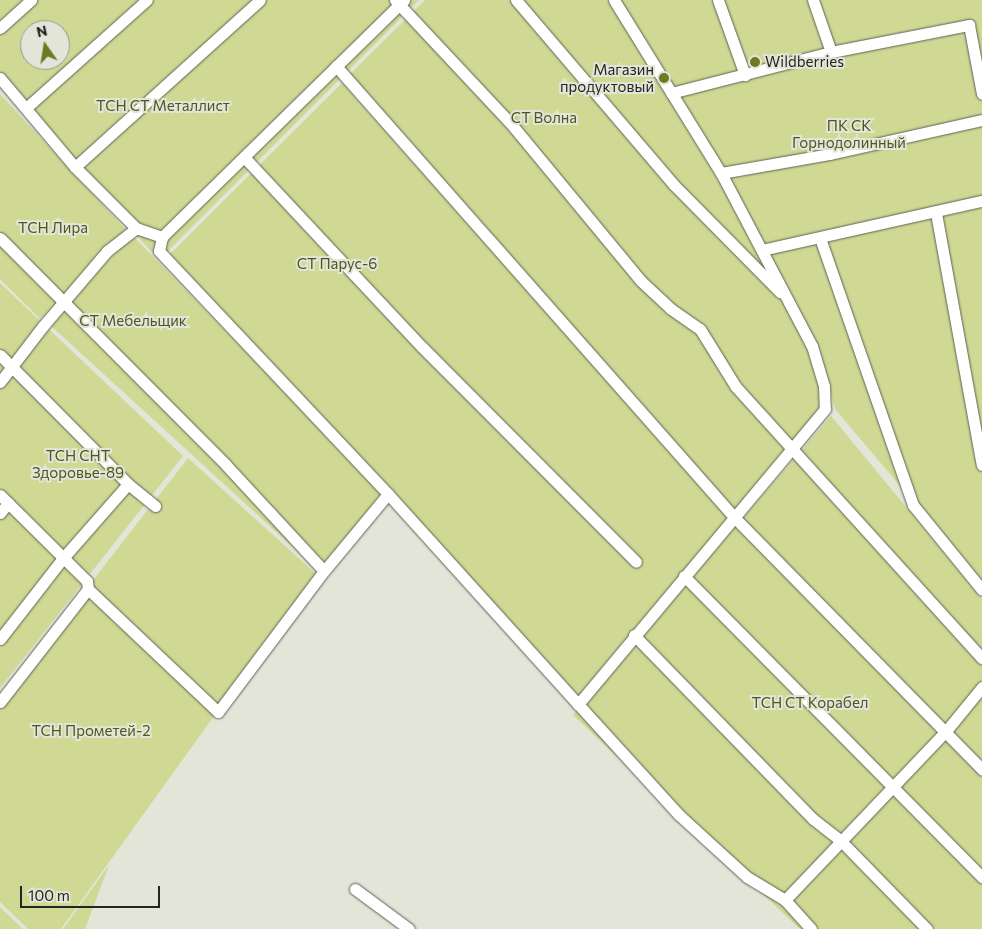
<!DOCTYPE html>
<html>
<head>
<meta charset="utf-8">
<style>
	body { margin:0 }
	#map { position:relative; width:982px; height:929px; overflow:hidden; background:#e3e5d9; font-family:Commissioner,sans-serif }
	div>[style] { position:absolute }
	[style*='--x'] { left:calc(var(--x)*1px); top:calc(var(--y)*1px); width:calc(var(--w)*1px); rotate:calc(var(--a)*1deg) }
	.green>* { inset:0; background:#cfd993 }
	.roads { filter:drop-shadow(0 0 1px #5f6056) drop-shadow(0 0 1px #5f6056) }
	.minor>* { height:11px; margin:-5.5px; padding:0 5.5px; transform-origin:5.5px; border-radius:5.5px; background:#fff }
	.dots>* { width:14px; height:14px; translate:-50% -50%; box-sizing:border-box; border:2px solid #e3e5d9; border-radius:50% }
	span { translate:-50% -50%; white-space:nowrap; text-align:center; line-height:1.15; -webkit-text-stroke:4px #e3e5d9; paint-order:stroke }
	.poi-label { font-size:15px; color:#242521 }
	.left { translate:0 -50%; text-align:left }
	.right { translate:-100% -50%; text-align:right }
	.park-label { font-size:15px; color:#50561f }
	.north { position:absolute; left:20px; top:20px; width:50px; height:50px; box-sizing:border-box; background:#e3e5d9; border:1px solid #97988f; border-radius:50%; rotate:347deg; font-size:14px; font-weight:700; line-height:20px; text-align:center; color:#242521 }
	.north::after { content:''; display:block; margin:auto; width:18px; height:22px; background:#6f7822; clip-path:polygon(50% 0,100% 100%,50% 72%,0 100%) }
	.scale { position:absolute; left:20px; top:886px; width:140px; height:22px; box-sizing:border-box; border:2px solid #242521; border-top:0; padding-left:6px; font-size:15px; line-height:18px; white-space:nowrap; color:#242521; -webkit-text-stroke:4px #e3e5d9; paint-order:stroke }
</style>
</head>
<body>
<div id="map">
	<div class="green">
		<i style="clip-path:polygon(evenodd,0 0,419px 0,159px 260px,0 84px,0 0,30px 30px,60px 30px,60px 60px,30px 60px,30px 30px)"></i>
		<i style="clip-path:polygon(425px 0,608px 0,684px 122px,816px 347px,830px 410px,734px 511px,350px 74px)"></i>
		<i style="clip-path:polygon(618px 0,982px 0,982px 583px,835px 409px,818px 346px)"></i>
		<i style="clip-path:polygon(342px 83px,729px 517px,578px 696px,384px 493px,319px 571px,49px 324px,132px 235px,375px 485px,162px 262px)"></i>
		<i style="clip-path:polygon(0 94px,126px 230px,40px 319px,0 279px)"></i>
		<i style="clip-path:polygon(0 283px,183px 456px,0 688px)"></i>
		<i style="clip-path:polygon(831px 416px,982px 599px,982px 929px,800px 929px,573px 715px)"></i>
		<i style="clip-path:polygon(188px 458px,316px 574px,61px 929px,28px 929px,0 902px,0 700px)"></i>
		<i style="clip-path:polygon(109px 865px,85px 929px,63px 929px)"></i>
		<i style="clip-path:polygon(0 907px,23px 929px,0 929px)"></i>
	</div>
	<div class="roads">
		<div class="minor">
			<i style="--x:395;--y:0;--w:171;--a:46.9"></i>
			<i style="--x:512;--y:125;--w:202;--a:50.4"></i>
			<i style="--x:641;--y:281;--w:41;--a:43"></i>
			<i style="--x:671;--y:309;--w:35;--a:35"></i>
			<i style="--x:700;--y:329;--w:68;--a:58.2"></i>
			<i style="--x:736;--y:387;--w:366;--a:47.8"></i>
			<i style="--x:404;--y:0;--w:339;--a:135.6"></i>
			<i style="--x:162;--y:237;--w:14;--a:102"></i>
			<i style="--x:159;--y:251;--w:334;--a:46.7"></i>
			<i style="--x:388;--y:494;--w:283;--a:47.9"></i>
			<i style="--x:516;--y:0;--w:243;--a:49.5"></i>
			<i style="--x:674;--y:185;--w:151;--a:45.3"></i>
			<i style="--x:614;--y:0;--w:203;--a:58.3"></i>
			<i style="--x:721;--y:173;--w:195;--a:62.3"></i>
			<i style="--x:812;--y:346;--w:42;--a:73.3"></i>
			<i style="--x:824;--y:386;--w:23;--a:88"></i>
			<i style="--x:825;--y:409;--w:385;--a:129.9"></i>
			<i style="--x:578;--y:704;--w:149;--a:47.7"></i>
			<i style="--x:678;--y:814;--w:93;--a:42.4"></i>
			<i style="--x:747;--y:877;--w:44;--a:31.2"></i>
			<i style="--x:785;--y:900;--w:39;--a:48"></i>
			<i style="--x:718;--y:0;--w:80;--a:70.2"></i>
			<i style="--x:813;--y:0;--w:55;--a:70.9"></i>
			<i style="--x:0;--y:28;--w:42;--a:-42.1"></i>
			<i style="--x:336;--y:66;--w:602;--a:48.57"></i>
			<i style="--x:734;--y:517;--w:354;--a:45.5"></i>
			<i style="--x:0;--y:78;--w:116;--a:49.9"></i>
			<i style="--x:75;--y:167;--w:86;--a:45"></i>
			<i style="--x:136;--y:228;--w:28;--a:19"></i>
			<i style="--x:671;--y:93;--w:165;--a:-14.4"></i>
			<i style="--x:831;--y:52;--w:141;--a:-11.1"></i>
			<i style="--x:969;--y:25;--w:70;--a:79.3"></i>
			<i style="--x:26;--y:108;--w:162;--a:-41.8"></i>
			<i style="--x:244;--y:157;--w:260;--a:46.9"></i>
			<i style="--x:422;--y:347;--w:303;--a:45.1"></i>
			<i style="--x:75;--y:167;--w:249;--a:-42.1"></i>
			<i style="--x:721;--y:173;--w:111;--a:-9.9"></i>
			<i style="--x:830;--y:154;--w:156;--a:-12.6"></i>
			<i style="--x:936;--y:213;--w:256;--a:79.7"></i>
			<i style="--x:0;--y:238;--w:320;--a:45.1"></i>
			<i style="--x:226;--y:465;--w:144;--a:47.2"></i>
			<i style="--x:820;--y:238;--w:283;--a:70.8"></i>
			<i style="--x:913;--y:505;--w:109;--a:50.9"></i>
			<i style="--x:762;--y:250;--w:225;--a:-12.6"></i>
			<i style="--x:0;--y:355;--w:182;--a:45.2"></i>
			<i style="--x:128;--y:484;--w:35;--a:39"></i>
			<i style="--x:0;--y:382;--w:71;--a:-52.5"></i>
			<i style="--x:43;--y:326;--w:99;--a:-49.5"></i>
			<i style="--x:107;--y:251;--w:37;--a:-38"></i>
			<i style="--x:0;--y:495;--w:122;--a:44.7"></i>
			<i style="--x:87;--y:581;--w:8;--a:83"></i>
			<i style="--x:88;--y:589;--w:179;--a:43.4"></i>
			<i style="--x:218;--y:712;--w:176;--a:-53.1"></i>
			<i style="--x:324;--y:571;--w:100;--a:-50.3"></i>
			<i style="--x:0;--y:513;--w:13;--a:-51"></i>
			<i style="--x:684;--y:576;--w:424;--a:45.3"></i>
			<i style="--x:634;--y:635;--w:257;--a:45.8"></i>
			<i style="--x:813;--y:819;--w:36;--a:38"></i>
			<i style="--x:841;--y:841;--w:123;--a:45.7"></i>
			<i style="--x:0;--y:639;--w:103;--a:-52.1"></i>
			<i style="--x:63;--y:558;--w:98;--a:-48.7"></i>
			<i style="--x:0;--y:702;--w:143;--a:-52.1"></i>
			<i style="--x:355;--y:889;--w:67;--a:36.5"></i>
			<i style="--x:785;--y:900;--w:233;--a:-46.4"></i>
			<i style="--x:946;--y:731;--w:57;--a:-50.7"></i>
		</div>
	</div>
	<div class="dots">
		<i style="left:755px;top:62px;background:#6f7822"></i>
		<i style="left:664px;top:78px;background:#6f7822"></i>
	</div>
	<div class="poi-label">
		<span class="left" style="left:765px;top:62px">Wildberries</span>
		<span class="right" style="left:654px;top:78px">Магазин<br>продуктовый</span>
	</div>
	<div class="park-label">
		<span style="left:163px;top:106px">ТСН СТ Металлист</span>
		<span style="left:544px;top:118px">СТ Волна</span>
		<span style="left:849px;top:134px">ПК СК<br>Горнодолинный</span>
		<span style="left:53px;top:228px">ТСН Лира</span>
		<span style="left:337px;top:264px">СТ Парус-6</span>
		<span style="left:133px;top:321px">СТ Мебельщик</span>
		<span style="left:78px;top:464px">ТСН СНТ<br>Здоровье-89</span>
		<span style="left:810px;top:703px">ТСН СТ Корабел</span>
		<span style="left:91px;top:731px">ТСН Прометей-2</span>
	</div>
	<div class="north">N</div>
	<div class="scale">100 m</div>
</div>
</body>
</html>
